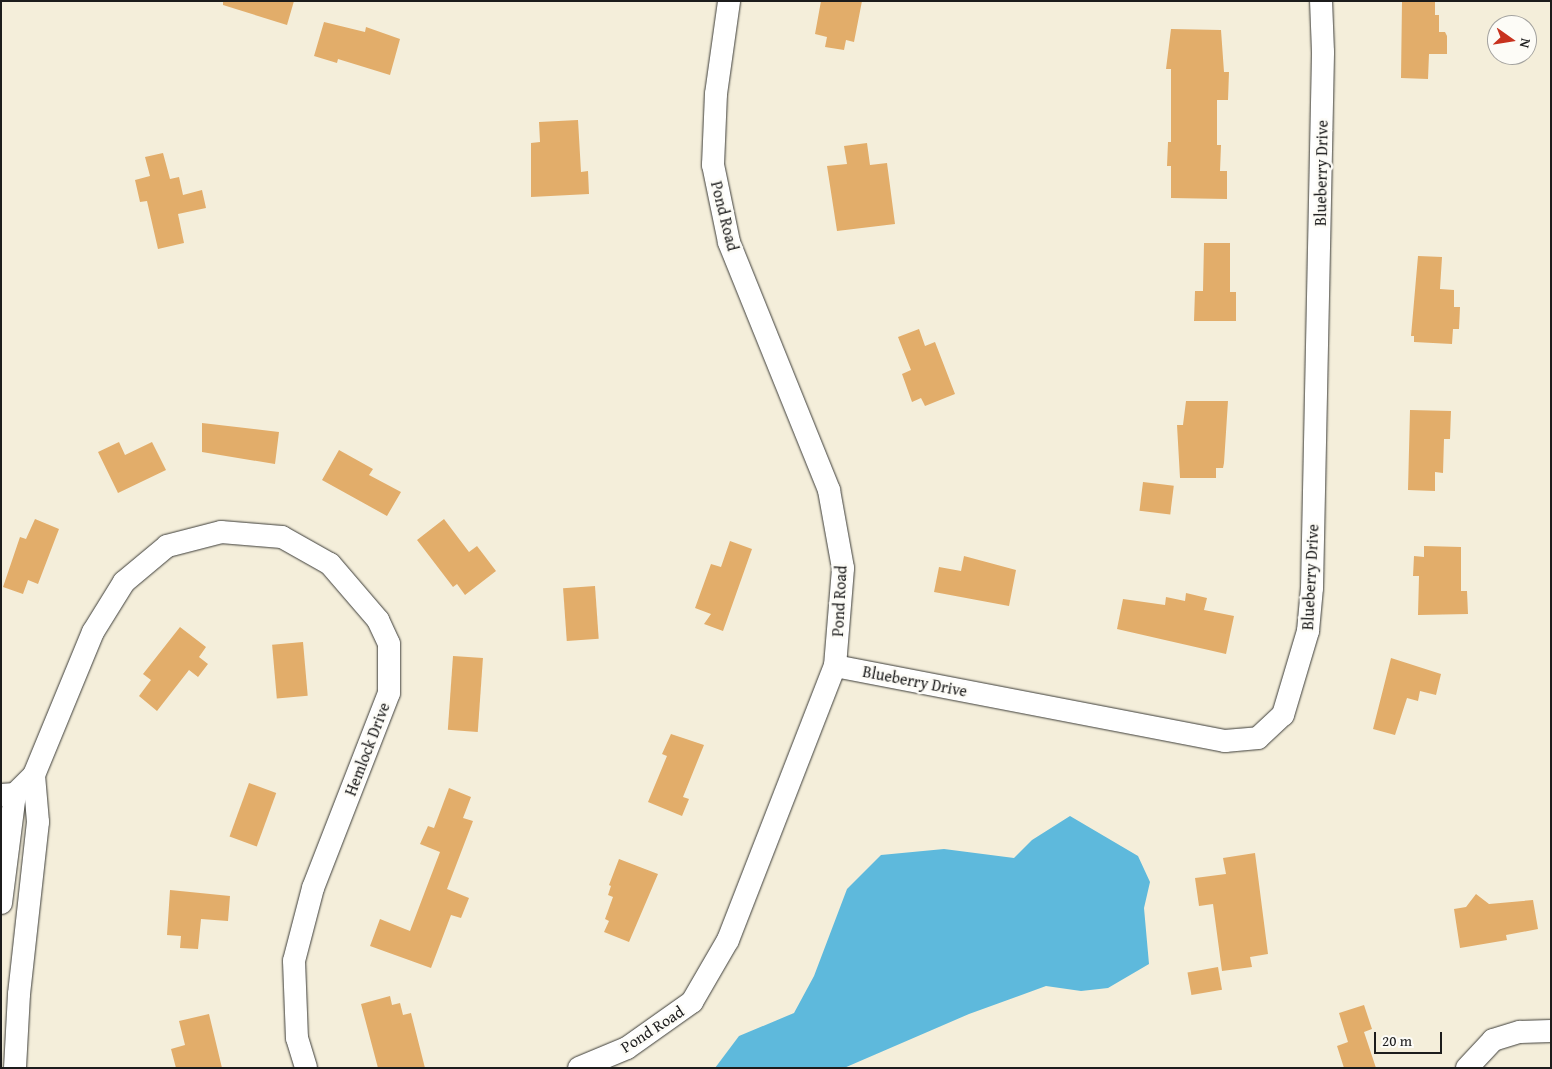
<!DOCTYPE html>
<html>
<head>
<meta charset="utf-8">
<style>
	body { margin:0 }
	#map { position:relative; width:1552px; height:1069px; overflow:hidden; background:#f4eeda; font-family:"Gentium Book Plus",serif }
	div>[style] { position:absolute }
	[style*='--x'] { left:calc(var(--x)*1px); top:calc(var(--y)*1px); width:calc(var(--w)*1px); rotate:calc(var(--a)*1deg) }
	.water>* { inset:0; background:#5eb9dc }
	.building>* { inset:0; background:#e2ad6a; transform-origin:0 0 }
	.roads { filter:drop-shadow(0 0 1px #3c3c38) drop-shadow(0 0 1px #3c3c38) }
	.minor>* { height:22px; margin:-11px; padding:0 11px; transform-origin:11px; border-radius:11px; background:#fff }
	span { translate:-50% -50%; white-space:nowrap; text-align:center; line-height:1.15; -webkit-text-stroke:5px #fdfcf7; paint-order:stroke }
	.street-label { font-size:16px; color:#1c1c1c }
	.frame { position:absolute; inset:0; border:2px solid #1c1c1c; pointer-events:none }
	.north { position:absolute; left:1487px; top:15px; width:50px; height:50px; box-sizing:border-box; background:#fdfcf7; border:1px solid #a3a29f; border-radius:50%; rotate:103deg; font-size:14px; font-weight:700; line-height:20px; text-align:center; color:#1c1c1c }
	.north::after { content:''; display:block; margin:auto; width:18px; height:22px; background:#c8321e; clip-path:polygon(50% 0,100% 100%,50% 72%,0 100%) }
	.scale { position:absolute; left:1374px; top:1032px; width:68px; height:22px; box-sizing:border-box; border:2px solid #1c1c1c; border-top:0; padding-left:6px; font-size:15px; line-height:18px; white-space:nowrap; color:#1c1c1c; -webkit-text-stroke:4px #fdfcf7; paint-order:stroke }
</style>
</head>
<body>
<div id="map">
	<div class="water">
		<i style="clip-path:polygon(1070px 816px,1138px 856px,1150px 882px,1144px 908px,1149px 964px,1108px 988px,1081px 991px,1046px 986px,969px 1014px,844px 1068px,715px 1068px,739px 1036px,794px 1013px,814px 976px,847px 889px,881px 855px,944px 849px,1014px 858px,1032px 840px)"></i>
	</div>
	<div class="building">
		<i style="clip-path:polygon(223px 1px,294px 1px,287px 25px,223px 5px)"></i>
		<i style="clip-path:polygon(821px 1px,862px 1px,854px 42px,846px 40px,844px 50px,825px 47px,827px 37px,815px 34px)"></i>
		<i style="clip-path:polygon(1402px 1px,1435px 1px,1435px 15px,1439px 15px,1439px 32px,1445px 32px,1447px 36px,1447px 54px,1429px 54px,1428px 79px,1401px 78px)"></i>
		<i style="clip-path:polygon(324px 22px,365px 32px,366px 27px,400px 39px,390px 75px,338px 59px,337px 63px,314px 56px)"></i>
		<i style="clip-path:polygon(1171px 29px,1221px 30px,1224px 72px,1229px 72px,1228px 100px,1217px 100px,1217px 145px,1221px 145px,1220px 171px,1227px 171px,1227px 199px,1171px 198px,1171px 166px,1167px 166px,1168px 142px,1171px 142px,1171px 69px,1166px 69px)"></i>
		<i style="clip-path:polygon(578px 120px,581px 172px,588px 171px,589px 194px,531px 197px,531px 143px,540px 142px,539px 122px)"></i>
		<i style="clip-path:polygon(867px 143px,870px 165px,887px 163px,895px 224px,837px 231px,827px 166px,847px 164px,844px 146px)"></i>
		<i style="clip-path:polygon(163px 153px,170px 179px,179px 177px,183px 195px,202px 190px,206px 208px,178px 214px,184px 243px,158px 249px,147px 201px,140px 202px,135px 180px,150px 176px,145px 157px)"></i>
		<i style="clip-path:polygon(1204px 243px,1230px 243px,1230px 292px,1236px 292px,1236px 321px,1194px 321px,1195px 291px,1203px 291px)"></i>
		<i style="clip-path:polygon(1418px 256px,1442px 257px,1440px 289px,1454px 290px,1454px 307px,1460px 307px,1459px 329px,1453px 329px,1452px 344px,1414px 342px,1414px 336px,1411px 336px)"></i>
		<i style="clip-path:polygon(919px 329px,925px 346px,935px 342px,955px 394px,925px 406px,921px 398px,912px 402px,902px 374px,911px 370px,898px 337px)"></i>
		<i style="clip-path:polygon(1186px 401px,1228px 401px,1224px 463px,1223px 468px,1216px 468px,1216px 478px,1180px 478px,1177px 425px,1183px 425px)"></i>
		<i style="clip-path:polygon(1410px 410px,1451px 411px,1450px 439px,1444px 439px,1443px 473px,1435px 472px,1435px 491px,1408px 490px)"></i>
		<i style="clip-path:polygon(202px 423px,279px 432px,275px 464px,202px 452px)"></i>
		<i style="clip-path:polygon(119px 442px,125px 455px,152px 442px,166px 470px,118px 493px,98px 452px)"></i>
		<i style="clip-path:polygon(339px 450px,373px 469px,369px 475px,401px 492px,387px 516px,322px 480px)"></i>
		<i style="left:1143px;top:482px;width:31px;height:29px;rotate:7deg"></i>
		<i style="clip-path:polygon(35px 519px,59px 529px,38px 584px,28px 580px,23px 594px,3px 587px,20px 537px,26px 539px)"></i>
		<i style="clip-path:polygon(444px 519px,469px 552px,477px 546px,496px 571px,465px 595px,457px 584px,453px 587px,417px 540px)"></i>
		<i style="clip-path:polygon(730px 541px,752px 549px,723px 631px,704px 624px,711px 614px,695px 608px,711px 564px,721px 567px)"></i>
		<i style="clip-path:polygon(1424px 546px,1461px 547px,1461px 591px,1467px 591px,1468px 614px,1418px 615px,1419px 576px,1413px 576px,1414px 556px,1424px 557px)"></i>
		<i style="clip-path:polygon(964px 556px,1016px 570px,1009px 606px,934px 592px,939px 567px,961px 571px)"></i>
		<i style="left:595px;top:586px;width:53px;height:32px;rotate:86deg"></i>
		<i style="clip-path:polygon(1186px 593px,1207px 598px,1204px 610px,1234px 616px,1226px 654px,1117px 629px,1123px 599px,1165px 605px,1166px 597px,1185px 601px)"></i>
		<i style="clip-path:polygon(180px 627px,206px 647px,199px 657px,208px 664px,198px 677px,189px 670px,157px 711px,139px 696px,151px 680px,143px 674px)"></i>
		<i style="left:303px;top:642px;width:54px;height:31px;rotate:85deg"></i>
		<i style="left:453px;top:656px;width:30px;height:74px;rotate:4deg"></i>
		<i style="clip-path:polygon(1391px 658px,1441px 674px,1436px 695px,1420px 691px,1418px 701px,1407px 698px,1395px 735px,1373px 729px)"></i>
		<i style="clip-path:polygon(671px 734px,704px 745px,683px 797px,689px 799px,682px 816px,648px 802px,667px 756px,662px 754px)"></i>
		<i style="left:249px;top:783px;width:29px;height:57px;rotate:20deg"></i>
		<i style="clip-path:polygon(449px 788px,471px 797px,463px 818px,473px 821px,447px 889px,469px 898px,461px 918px,451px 915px,431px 968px,370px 946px,380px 919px,410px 931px,440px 852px,420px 844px,428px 826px,434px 828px)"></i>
		<i style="clip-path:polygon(1255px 853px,1268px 954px,1250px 957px,1252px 967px,1222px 971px,1213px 904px,1199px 906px,1195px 878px,1226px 874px,1223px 858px)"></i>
		<i style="clip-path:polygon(619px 859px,658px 874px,629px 942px,604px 932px,609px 921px,605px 919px,613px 897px,608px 895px,611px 886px,609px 885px)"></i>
		<i style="clip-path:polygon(170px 890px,230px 896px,228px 921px,201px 919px,198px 949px,180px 948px,181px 936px,167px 935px)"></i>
		<i style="clip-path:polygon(1476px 894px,1489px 904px,1533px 900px,1538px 929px,1506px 935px,1507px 940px,1460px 948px,1454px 909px,1466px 907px)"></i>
		<i style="left:1218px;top:967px;width:23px;height:31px;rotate:80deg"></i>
		<i style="clip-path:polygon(390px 996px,392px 1005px,400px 1003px,403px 1015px,411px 1013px,425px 1068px,378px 1068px,361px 1004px)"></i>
		<i style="clip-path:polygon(1364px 1005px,1372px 1029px,1364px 1032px,1376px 1068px,1344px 1068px,1337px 1046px,1348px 1042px,1339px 1013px)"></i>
		<i style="clip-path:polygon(209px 1014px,222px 1068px,176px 1068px,171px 1049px,185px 1045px,179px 1021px)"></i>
	</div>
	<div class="roads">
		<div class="minor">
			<i style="--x:835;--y:666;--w:397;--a:10.9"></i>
			<i style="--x:1225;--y:741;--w:33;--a:-5"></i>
			<i style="--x:1258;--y:738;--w:34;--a:-43"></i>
			<i style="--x:1283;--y:715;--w:88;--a:-73.4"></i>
			<i style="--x:1308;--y:631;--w:43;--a:-84.7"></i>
			<i style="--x:1312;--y:588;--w:536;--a:-88.82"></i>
			<i style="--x:1323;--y:52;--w:51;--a:-92.2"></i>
			<i style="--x:1;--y:795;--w:14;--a:-4"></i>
			<i style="--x:15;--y:794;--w:27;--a:-45"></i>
			<i style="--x:34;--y:775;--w:155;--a:-67.6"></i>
			<i style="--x:93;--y:632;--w:59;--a:-58.2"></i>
			<i style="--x:124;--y:582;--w:56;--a:-39.9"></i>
			<i style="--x:167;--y:546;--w:56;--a:-14.5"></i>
			<i style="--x:221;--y:532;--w:61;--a:4.7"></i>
			<i style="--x:282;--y:537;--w:55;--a:29.4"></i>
			<i style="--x:330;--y:564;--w:74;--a:49.4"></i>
			<i style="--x:378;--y:620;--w:26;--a:65"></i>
			<i style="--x:389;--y:644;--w:49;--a:90"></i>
			<i style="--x:389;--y:693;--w:209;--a:111.3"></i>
			<i style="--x:313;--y:888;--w:75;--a:104.6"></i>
			<i style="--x:294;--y:961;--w:77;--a:87.8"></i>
			<i style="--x:297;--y:1038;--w:31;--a:73"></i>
			<i style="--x:1;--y:903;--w:110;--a:-82.7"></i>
			<i style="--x:15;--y:1068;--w:74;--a:-86.9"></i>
			<i style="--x:19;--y:994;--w:173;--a:-83.7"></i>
			<i style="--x:38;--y:822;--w:47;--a:-94.9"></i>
			<i style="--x:579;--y:1068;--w:52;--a:-22.6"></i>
			<i style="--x:627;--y:1048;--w:80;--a:-35.3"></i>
			<i style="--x:692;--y:1002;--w:72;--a:-59.9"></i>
			<i style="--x:728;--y:940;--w:294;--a:-68.7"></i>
			<i style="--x:835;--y:666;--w:98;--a:-85.3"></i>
			<i style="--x:843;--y:568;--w:79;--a:-100.2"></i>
			<i style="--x:829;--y:490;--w:267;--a:-112"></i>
			<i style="--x:729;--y:242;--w:79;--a:-101.7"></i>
			<i style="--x:713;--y:165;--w:71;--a:-87.6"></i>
			<i style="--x:716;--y:94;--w:94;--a:-82"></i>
			<i style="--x:1467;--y:1068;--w:38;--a:-47"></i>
			<i style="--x:1493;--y:1040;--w:28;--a:-17"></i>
			<i style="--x:1520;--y:1032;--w:31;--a:-2"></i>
		</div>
	</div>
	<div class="street-label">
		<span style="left:1321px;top:173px;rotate:-89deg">Blueberry Drive</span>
		<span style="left:725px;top:216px;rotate:76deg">Pond Road</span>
		<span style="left:1310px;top:577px;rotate:-87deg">Blueberry Drive</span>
		<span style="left:839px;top:601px;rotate:-87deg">Pond Road</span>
		<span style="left:915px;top:681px;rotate:11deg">Blueberry Drive</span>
		<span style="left:367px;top:749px;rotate:-69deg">Hemlock Drive</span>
		<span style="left:652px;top:1029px;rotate:-33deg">Pond Road</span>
	</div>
	<div class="frame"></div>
	<div class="north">N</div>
	<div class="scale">20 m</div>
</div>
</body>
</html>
